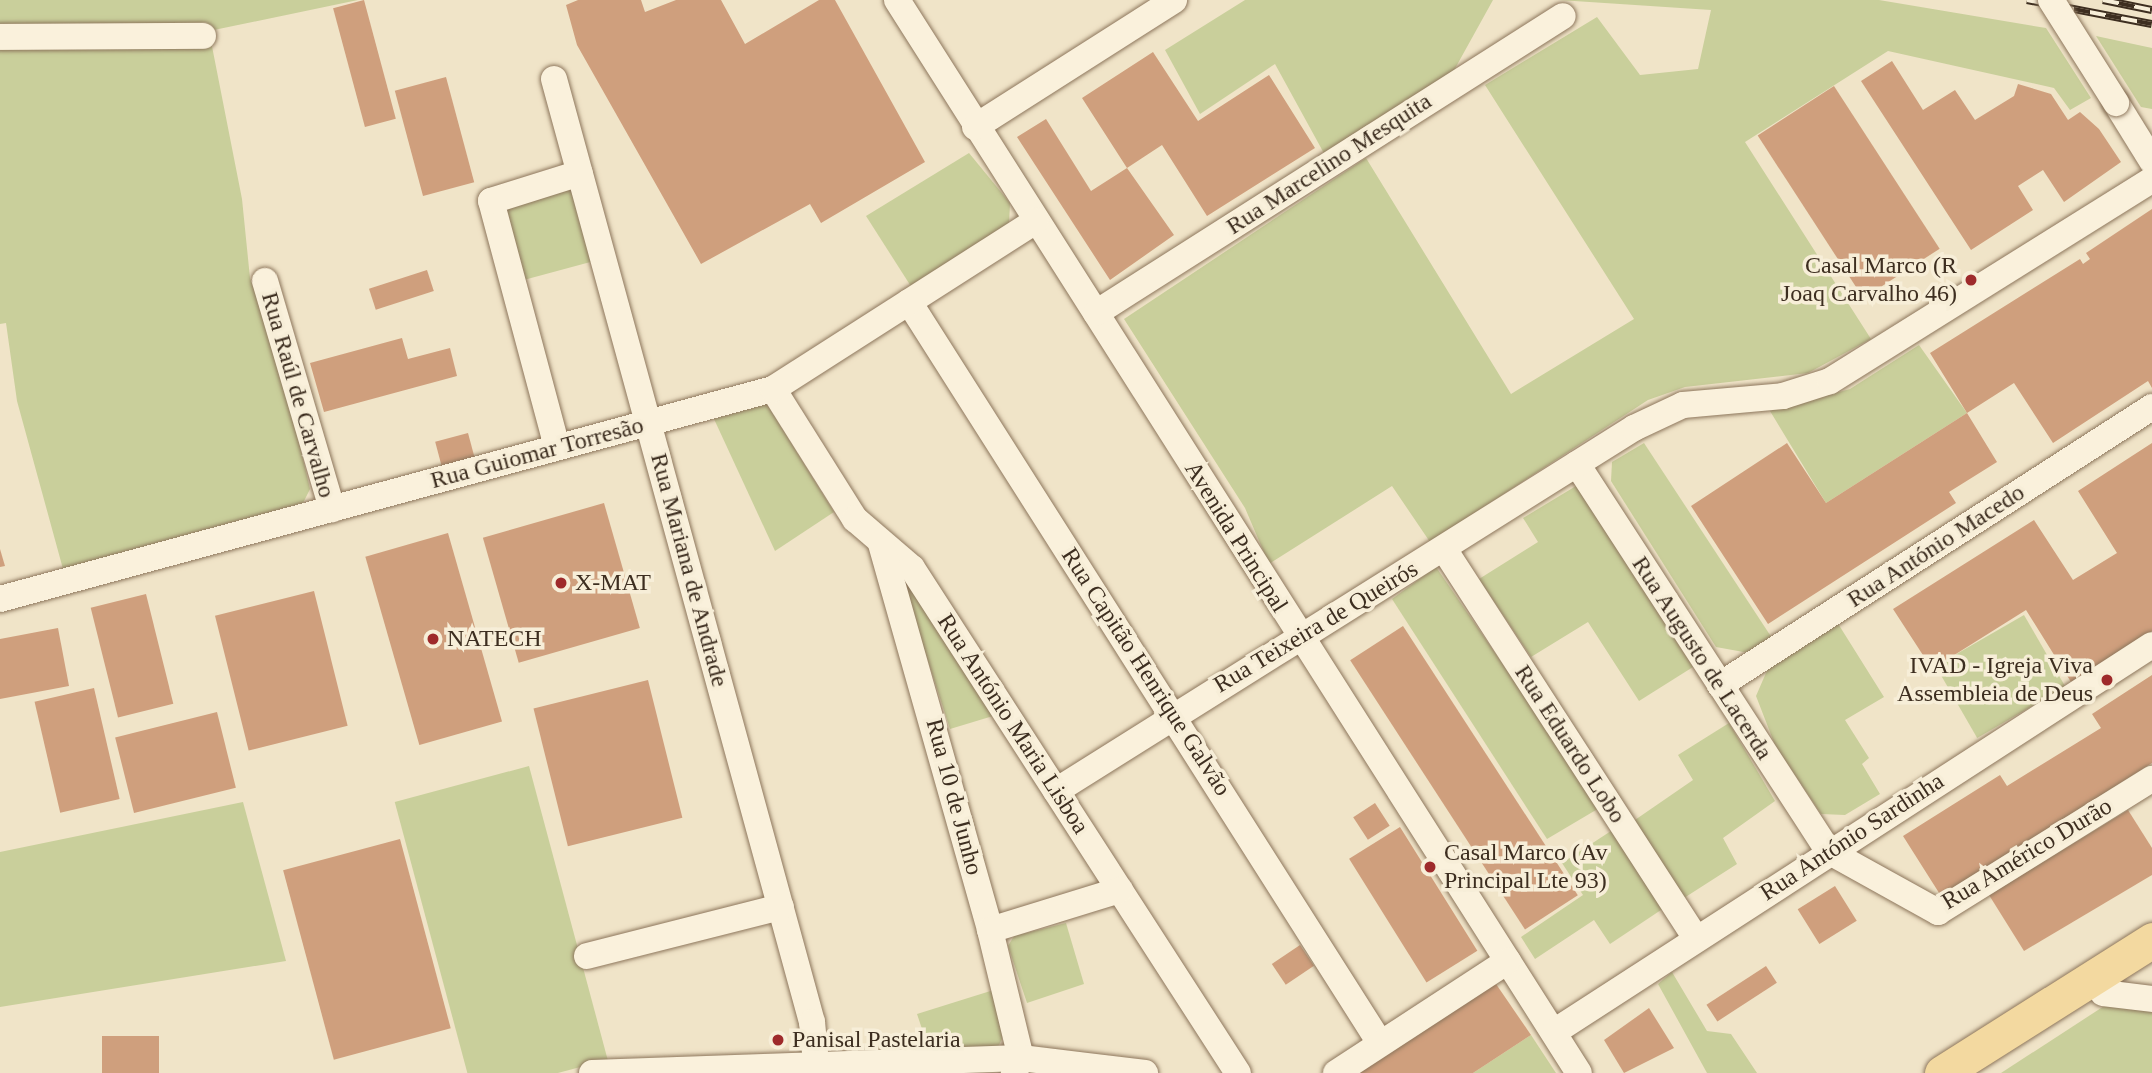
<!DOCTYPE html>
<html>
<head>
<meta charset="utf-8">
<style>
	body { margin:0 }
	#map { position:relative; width:2152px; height:1073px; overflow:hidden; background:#f0e4c8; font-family:Georgia,serif }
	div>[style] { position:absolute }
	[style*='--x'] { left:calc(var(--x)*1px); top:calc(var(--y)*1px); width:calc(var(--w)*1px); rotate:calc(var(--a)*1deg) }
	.green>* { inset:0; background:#c9cf9b; transform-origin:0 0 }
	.building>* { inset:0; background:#cf9f7d; transform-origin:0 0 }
	.roads { filter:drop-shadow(0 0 2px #8d765c) drop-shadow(0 0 2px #8d765c) }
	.minor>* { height:26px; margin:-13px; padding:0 13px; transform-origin:13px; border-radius:13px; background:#faf1dc }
	.major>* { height:35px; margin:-17.5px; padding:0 17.5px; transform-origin:17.5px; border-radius:17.5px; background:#f3d9a0 }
	.rail>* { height:8px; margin-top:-4px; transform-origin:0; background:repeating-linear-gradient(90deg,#f7eed8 0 16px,#3d2e20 0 32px); box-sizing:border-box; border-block:2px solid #3d2e20 }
	.bridges { filter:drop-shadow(0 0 2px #8d765c) drop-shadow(0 0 2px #8d765c) }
	.minor-bridge>* { height:26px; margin:-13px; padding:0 13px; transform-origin:13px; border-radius:13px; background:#faf1dc }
	.dots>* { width:19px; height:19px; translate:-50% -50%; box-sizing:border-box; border:4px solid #f7eed8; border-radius:50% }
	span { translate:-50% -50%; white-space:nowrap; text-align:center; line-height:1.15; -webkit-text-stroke:7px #f7eed8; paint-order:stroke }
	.street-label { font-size:24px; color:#3d2e20 }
	.poi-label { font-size:24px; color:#3d2e20 }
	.right { translate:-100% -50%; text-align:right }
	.left { translate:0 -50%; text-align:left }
</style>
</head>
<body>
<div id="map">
	<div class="green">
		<i style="clip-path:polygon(0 0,358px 0,209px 31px,242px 199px,250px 278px,282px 369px,310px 489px,303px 503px,63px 569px,17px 401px,6px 323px,0 324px)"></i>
		<i style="clip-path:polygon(1245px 0,1493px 0,1452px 74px,1326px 157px,1275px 64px,1200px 114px,1165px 50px)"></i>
		<i style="clip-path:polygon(1559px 0,1879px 0,2046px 28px,2091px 98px,2070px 110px,2054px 88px,1888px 51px,1745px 142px,1871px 339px,1808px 373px,1685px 387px,1648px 400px,1430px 542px,1392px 486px,1269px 564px,1245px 508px,1124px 319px,1366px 158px,1511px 394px,1634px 319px,1485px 85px,1597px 17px,1640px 75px,1698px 69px,1711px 10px)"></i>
		<i style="clip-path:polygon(2096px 36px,2152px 48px,2152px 109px,2141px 107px)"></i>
		<i style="clip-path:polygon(969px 153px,1010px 203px,1009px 224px,912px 288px,866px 216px)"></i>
		<i style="left:573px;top:186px;width:78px;height:70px;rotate:75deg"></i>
		<i style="clip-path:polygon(1919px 345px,1967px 413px,1826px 503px,1770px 411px,1850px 389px)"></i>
		<i style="clip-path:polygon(767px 404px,834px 512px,775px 551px,714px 419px)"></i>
		<i style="clip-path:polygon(1644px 443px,1772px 638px,1749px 653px,1716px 647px,1611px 481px,1612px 462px)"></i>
		<i style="clip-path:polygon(1576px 486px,1693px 667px,1639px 701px,1588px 622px,1531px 657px,1479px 579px,1538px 542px,1523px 518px)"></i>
		<i style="clip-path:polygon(1436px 567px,1601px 807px,1547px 839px,1392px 599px)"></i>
		<i style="clip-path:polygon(911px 582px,993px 716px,950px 729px,904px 587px)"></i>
		<i style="left:2024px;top:615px;width:83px;height:102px;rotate:60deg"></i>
		<i style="clip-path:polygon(1837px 622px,1884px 697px,1845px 720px,1869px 758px,1862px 764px,1880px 794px,1845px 815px,1821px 814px,1775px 745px,1756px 696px,1769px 666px)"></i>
		<i style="clip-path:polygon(1729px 723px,1775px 801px,1723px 838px,1737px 864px,1684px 898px,1632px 822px,1693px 780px,1678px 755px)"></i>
		<i style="left:529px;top:766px;width:304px;height:139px;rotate:75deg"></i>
		<i style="clip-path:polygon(243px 802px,286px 961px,0 1007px,0 852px)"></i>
		<i style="clip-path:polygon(1611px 831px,1664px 908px,1610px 944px,1594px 920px,1535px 959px,1521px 937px,1583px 895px,1562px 863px)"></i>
		<i style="clip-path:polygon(1066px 923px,1084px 984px,1027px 1003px,1008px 946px,1014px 936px)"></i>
		<i style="clip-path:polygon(1672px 972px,1707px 1031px,1731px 1034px,1757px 1073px,1707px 1073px,1658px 984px)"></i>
		<i style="clip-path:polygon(1000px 988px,1004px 1035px,997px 1049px,930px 1053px,917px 1014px)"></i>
		<i style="clip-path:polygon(2115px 999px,2152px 1009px,2152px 1073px,2001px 1073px)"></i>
		<i style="clip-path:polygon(1531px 1035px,1556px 1073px,1473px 1073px)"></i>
	</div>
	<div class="building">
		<i style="left:364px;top:0;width:123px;height:32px;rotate:75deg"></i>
		<i style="clip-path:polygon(578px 0,641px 0,645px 12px,676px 0,721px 0,745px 44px,819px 0,835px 0,925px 162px,821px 223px,810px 204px,701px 264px,577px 45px,566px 5px)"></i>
		<i style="clip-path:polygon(1153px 52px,1198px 121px,1269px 75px,1315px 148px,1207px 216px,1162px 145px,1127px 168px,1082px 98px)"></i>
		<i style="clip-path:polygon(1892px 61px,1923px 110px,1955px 90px,1975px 120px,2014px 96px,2018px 84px,2051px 94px,2068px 120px,2080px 112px,2099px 129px,2121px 162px,2064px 202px,2043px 170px,2018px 186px,2033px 210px,1971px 250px,1861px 81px)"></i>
		<i style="left:446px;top:77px;width:109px;height:53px;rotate:75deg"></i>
		<i style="left:1834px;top:86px;width:194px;height:91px;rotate:57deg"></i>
		<i style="clip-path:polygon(1046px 119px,1091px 191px,1127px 168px,1174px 235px,1110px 280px,1017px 137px)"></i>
		<i style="clip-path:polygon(2152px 209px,2152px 388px,2148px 381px,2053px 443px,2014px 383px,1967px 413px,1930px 353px,2080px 259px,2083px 264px,2090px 259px,2086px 253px)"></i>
		<i style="left:427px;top:270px;width:22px;height:61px;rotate:72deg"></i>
		<i style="clip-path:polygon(402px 338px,408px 359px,450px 348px,457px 376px,324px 412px,310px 363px)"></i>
		<i style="clip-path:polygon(1967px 413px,1997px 462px,1949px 492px,1956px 503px,1768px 624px,1691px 506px,1787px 443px,1826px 503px)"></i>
		<i style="left:468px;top:433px;width:27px;height:34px;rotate:75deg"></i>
		<i style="clip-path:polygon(2152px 443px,2152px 631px,2071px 682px,2026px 610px,1932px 669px,1893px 609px,2034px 520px,2073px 580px,2117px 553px,2078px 491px)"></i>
		<i style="left:604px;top:503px;width:130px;height:126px;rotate:74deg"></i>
		<i style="left:448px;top:533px;width:196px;height:86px;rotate:74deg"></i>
		<i style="clip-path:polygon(0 549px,5px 566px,0 567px)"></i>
		<i style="left:314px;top:591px;width:139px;height:102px;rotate:76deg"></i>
		<i style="left:146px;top:594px;width:113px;height:57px;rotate:76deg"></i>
		<i style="left:1403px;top:626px;width:321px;height:63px;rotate:57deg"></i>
		<i style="clip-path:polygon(58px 628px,69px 686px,0 699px,0 639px)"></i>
		<i style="clip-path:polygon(2152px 675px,2152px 763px,1941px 896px,1903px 836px,2000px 775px,2007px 786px,2101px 728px,2092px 714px)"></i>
		<i style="left:648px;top:680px;width:142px;height:118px;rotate:76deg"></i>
		<i style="left:94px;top:688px;width:114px;height:61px;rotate:77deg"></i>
		<i style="left:217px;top:712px;width:78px;height:105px;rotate:76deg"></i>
		<i style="left:1375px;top:803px;width:27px;height:26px;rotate:57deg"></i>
		<i style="clip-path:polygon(2128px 810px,2152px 848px,2152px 875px,2024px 951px,1989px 895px)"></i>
		<i style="left:1400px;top:827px;width:146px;height:60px;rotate:58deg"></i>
		<i style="left:400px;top:839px;width:196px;height:121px;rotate:75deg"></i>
		<i style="left:1835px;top:886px;width:41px;height:44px;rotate:58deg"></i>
		<i style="left:1300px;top:945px;width:25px;height:34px;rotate:56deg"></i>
		<i style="left:1766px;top:966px;width:20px;height:71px;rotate:57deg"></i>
		<i style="clip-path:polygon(1496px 984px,1531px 1035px,1473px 1073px,1354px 1073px)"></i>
		<i style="clip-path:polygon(1649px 1008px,1674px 1048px,1624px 1073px,1604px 1040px)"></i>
		<i style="left:102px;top:1036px;width:57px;height:37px"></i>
	</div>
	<div class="roads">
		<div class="minor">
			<i style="--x:897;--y:0;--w:1271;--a:57.56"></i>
			<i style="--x:0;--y:37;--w:203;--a:-0.3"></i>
			<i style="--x:554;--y:79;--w:978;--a:74.7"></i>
			<i style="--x:812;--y:1022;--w:51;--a:84.4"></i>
			<i style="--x:2116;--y:103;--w:68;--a:58.2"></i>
			<i style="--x:975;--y:127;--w:236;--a:-32.5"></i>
			<i style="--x:265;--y:281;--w:238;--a:73.6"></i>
			<i style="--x:909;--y:302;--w:878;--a:57.56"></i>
			<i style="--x:1096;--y:313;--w:553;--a:-32.46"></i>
			<i style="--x:773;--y:389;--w:154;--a:57.8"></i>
			<i style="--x:855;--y:519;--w:75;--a:40.7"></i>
			<i style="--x:912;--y:568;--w:601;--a:57.16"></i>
			<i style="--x:557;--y:447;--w:255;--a:-105"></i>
			<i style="--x:491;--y:201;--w:93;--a:-17.5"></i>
			<i style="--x:1577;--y:464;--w:461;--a:57"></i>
			<i style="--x:1828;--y:851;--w:126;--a:29"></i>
			<i style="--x:1938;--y:912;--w:252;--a:-31.9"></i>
			<i style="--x:881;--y:544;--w:401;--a:74.2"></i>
			<i style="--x:990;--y:930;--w:132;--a:76.4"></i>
			<i style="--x:1021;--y:1058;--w:17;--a:115"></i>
			<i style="--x:1444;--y:549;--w:463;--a:57.1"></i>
			<i style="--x:0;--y:599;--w:801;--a:-15.2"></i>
			<i style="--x:773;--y:389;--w:312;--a:-32.6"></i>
			<i style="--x:1720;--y:685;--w:514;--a:-32.76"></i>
			<i style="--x:1056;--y:791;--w:683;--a:-32.13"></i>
			<i style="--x:1634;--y:428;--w:54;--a:-25.1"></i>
			<i style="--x:1683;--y:405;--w:100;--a:-5.1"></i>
			<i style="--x:1783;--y:396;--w:49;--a:-17.7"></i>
			<i style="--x:1830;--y:381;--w:380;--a:-32"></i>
			<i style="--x:990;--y:930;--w:136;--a:-17.1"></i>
			<i style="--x:587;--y:956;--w:200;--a:-14.2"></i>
			<i style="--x:2103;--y:993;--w:49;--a:7"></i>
			<i style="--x:1554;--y:1032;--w:712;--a:-32.91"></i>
			<i style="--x:592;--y:1073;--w:429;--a:-2"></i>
			<i style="--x:1021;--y:1058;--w:125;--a:6.9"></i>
			<i style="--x:1336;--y:1073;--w:205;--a:-33.1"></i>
		</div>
		<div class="major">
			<i style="--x:1942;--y:1073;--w:249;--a:-32.3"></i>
		</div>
	</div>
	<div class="rail">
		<i style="--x:2027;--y:0;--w:127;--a:10.9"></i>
		<i style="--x:2103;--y:0;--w:50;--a:11.5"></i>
	</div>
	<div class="bridges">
		<div class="minor-bridge">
			<i style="--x:2051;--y:0;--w:122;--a:57.7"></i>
		</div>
	</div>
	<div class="dots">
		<i style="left:1971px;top:280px;background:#9e2a2b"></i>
		<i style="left:561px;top:583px;background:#9e2a2b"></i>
		<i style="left:433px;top:639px;background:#9e2a2b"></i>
		<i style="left:2107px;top:680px;background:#9e2a2b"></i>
		<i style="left:1430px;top:867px;background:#9e2a2b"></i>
		<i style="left:778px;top:1040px;background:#9e2a2b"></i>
	</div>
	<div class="street-label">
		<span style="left:1329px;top:164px;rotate:-33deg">Rua Marcelino Mesquita</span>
		<span style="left:298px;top:395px;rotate:74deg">Rua Raúl de Carvalho</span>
		<span style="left:537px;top:453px;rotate:-15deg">Rua Guiomar Torresão</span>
		<span style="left:1236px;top:537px;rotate:58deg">Avenida Principal</span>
		<span style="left:1936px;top:546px;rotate:-33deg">Rua António Macedo</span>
		<span style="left:689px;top:570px;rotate:75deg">Rua Mariana de Andrade</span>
		<span style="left:1316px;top:627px;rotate:-31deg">Rua Teixeira de Queirós</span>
		<span style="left:1702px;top:658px;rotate:57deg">Rua Augusto de Lacerda</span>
		<span style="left:1146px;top:672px;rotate:57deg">Rua Capitão Henrique Galvão</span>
		<span style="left:1013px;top:724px;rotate:57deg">Rua António Maria Lisboa</span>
		<span style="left:1570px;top:744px;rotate:57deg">Rua Eduardo Lobo</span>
		<span style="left:954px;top:797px;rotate:75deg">Rua 10 de Junho</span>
		<span style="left:1852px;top:837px;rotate:-33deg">Rua António Sardinha</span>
		<span style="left:2027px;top:854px;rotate:-31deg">Rua Américo Durão</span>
	</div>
	<div class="poi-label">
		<span class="right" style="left:1957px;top:280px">Casal Marco (R<br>Joaq Carvalho 46)</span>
		<span class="left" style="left:575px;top:583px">X-MAT</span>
		<span class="left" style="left:447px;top:639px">NATECH</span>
		<span class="right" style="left:2093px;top:680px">IVAD - Igreja Viva<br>Assembleia de Deus</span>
		<span class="left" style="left:1444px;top:867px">Casal Marco (Av<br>Principal Lte 93)</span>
		<span class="left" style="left:792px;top:1040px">Panisal Pastelaria</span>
	</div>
</div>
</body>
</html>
